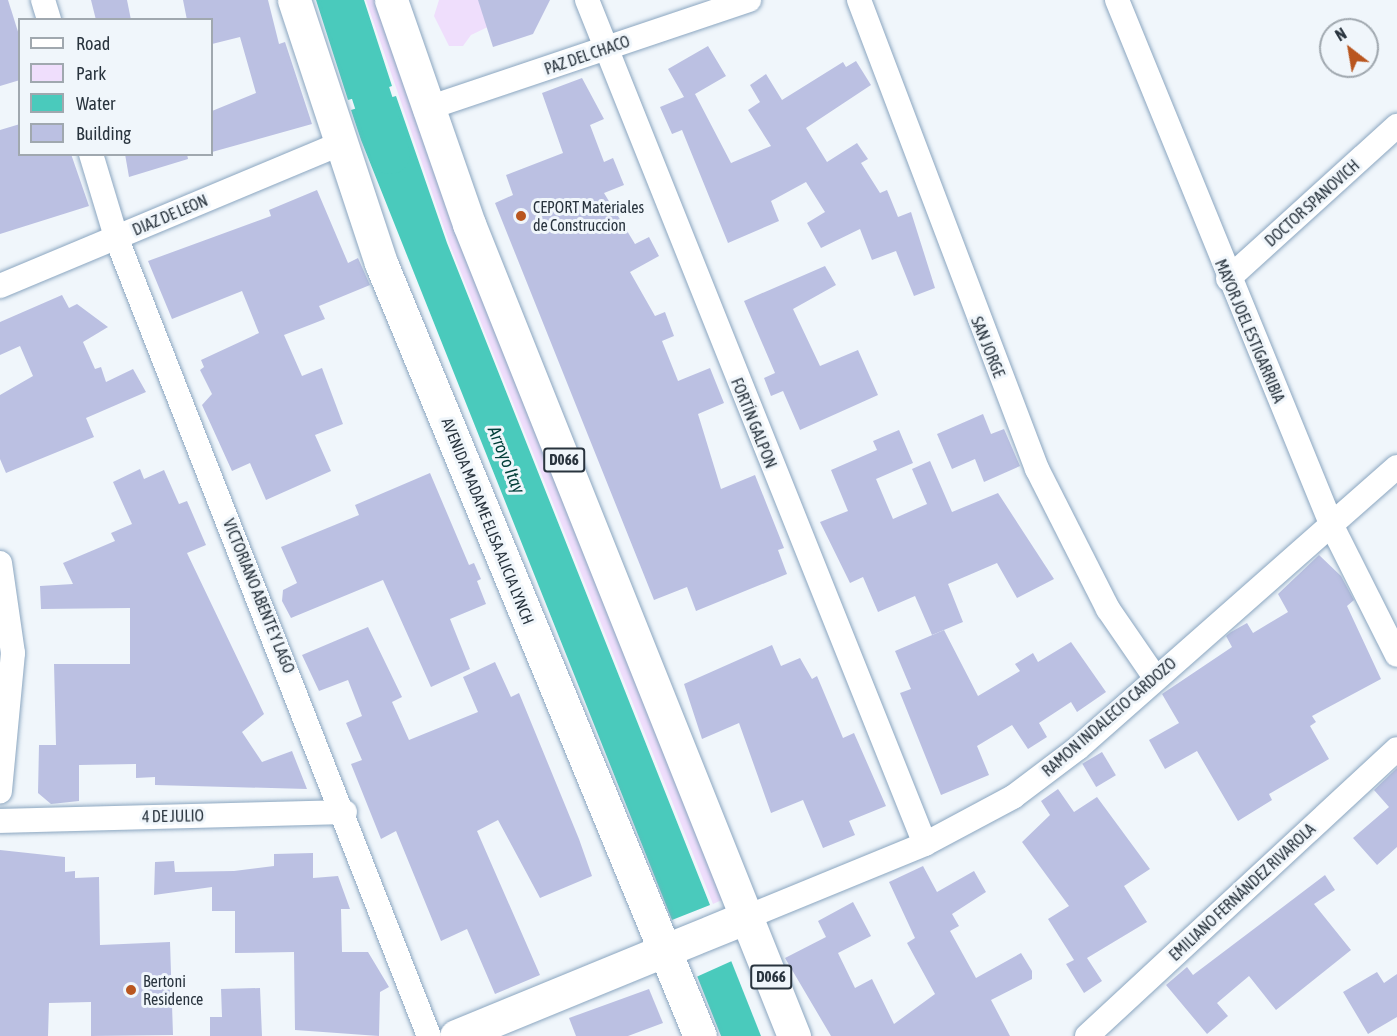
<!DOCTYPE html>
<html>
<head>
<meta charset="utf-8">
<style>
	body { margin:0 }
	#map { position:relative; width:1397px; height:1036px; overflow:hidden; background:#f0f6fb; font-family:"Asap Condensed",sans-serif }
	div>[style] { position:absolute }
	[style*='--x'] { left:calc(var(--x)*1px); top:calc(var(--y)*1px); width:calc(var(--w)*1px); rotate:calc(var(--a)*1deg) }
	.green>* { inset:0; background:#efdefc }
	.water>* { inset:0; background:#4acabc }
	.pier>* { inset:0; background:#f0f6fb }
	.river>* { height:39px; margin:-19.5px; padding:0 19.5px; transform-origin:19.5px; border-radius:19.5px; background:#4acabc }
	.building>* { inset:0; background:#bbc0e2; transform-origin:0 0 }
	.roads { filter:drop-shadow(0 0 2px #8ba6c0) drop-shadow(0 0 2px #8ba6c0) }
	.street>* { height:24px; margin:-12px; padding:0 12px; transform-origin:12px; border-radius:12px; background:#fff }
	.secondary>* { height:33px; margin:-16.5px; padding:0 16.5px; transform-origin:16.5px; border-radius:16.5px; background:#fff }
	.highway>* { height:33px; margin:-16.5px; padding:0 16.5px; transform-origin:16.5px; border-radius:16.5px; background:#fff }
	.dots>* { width:16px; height:16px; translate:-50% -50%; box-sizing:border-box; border:3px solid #f0f6fb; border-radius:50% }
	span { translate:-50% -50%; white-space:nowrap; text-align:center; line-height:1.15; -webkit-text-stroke:6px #f0f6fb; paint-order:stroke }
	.shield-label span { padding:2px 4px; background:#f0f6fb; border:2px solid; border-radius:4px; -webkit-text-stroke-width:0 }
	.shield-label { font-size:15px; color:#29343e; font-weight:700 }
	.street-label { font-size:16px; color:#29343e }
	.poi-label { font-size:16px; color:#29343e }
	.left { translate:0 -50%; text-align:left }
	.water-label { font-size:18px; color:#013e38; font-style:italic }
	.legend { position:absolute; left:18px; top:18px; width:195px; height:138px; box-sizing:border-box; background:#f0f6fb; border:2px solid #a0a8af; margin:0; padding:8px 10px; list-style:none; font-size:18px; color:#29343e }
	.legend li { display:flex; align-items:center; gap:12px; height:30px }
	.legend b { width:30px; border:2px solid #a0a8af }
	.north { position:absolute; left:1319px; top:18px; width:60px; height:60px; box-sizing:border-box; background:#f0f6fb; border:2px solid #a0a8af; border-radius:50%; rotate:329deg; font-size:16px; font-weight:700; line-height:24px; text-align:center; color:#29343e }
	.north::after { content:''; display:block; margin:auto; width:21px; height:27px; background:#b9561f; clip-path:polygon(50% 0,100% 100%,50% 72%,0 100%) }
</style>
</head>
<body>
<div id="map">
	<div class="green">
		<i style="clip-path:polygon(366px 0,381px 0,724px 899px,713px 904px,450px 245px)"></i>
		<i style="clip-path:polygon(439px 0,498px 0,496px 23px,471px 35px,463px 46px,449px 46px,434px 16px)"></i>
	</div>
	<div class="water">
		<i style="clip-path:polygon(316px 0,364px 0,392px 86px,386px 88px,389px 98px,396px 96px,447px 243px,710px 905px,672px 920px,361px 140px,351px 110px,389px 98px,386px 89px,348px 100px)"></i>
		<i style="clip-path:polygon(730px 958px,761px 1036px,721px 1036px,695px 971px)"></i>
	</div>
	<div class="pier">
		<i style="clip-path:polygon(729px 955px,734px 960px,694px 978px,693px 969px)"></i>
	</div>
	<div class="river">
		<i style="--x:340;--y:0;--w:162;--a:72"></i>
	</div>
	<div class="building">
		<i style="clip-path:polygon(0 0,8px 0,20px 38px,20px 80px,0 86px)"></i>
		<i style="clip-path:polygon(91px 0,127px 0,131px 20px,96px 20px)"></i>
		<i style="clip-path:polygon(183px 0,268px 0,279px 44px,285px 42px,312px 124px,212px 152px,212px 111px,256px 93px,240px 37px,212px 44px,212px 20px,187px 20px)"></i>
		<i style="clip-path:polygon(478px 0,550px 0,533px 34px,493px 47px)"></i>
		<i style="clip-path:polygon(708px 46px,726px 76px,695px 94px,731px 163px,771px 146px,748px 110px,760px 102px,750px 85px,766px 74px,782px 100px,843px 62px,846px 67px,856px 61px,871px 85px,806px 128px,827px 162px,857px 143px,868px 159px,861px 163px,880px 193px,887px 190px,898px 217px,911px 212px,935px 288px,914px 296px,896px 251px,872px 260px,860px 229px,821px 248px,807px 223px,825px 212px,806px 182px,771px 201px,779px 221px,728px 243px,682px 130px,672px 134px,660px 107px,684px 97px,668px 69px)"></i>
		<i style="clip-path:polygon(582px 78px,604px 119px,590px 125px,604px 162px,613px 158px,624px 185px,604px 193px,635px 244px,649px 237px,659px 256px,630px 272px,655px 316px,665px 312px,674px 336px,662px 341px,678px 381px,710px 368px,724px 403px,698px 414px,721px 489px,755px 475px,784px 548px,778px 550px,787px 574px,696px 611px,687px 587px,654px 600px,495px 203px,513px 195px,506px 175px,563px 153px,542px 93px)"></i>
		<i style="clip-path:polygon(20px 124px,20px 154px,71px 154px,89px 206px,0 234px,0 130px)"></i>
		<i style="clip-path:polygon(125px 154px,187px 154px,188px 159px,129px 177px)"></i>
		<i style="clip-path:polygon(317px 190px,348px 263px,358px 258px,370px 285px,319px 306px,325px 319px,284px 335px,302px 376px,322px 368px,343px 424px,315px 435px,331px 471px,266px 500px,250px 463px,232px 471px,202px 405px,212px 394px,200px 370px,204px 367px,201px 360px,259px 333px,242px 291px,172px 319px,148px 261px,271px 216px,269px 210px)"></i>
		<i style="clip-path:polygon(825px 266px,836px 285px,793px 309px,820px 366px,858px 350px,878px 395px,800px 430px,783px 391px,771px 396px,764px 378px,775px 373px,744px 301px)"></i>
		<i style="clip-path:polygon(62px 295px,69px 308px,77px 304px,108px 327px,83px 342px,95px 369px,101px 367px,106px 382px,133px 369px,146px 392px,86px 418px,94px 437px,6px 473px,0 459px,0 395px,33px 376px,20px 346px,0 355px,0 322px)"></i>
		<i style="clip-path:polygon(983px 414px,991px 434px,1004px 429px,1020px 466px,984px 482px,975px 459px,952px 469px,937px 434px)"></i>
		<i style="clip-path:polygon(899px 430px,913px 463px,876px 479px,893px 519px,927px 504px,912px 469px,930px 461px,952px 512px,998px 493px,1054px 579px,1017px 598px,997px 563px,948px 584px,963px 622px,932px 635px,915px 596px,878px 612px,863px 577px,850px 583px,820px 522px,848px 511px,831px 470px,877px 450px,873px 441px)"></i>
		<i style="clip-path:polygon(140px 469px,144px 479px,164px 470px,179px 504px,187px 501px,206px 545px,187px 553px,264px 714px,242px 732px,262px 762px,292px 751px,307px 789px,155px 785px,155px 777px,136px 778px,136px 764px,79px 765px,79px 801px,51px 804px,38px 793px,39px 745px,56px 745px,54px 664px,130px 664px,130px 608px,41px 609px,40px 586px,73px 584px,63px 563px,115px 541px,111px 533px,132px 524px,113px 482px)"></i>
		<i style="clip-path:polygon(430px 473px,469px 565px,474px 563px,481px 579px,477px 581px,486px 604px,450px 619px,470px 669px,431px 687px,383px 580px,291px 618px,282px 601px,283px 590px,297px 583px,281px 547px,359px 515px,355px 505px)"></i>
		<i style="clip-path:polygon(1319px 555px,1341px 576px,1354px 600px,1347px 606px,1381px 679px,1312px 716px,1316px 722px,1310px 726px,1329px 759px,1269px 794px,1272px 800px,1238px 821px,1197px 751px,1165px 769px,1149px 740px,1179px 723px,1162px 694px,1232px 647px,1226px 636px,1231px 632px,1247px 623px,1253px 633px,1288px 612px,1278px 594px)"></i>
		<i style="clip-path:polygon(368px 627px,402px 697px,392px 702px,409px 740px,478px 712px,463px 677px,495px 662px,511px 697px,519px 693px,579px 839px,592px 876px,540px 898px,498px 820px,477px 831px,540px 975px,495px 994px,467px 929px,441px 941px,396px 831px,381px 839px,351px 764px,362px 760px,346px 723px,362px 716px,348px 680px,319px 691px,302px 655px)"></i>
		<i style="clip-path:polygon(944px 630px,978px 696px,1020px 671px,1015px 664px,1033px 653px,1038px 662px,1071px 642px,1106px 692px,1077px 712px,1071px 702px,1039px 723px,1047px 737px,1028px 749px,1012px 725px,977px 746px,989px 775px,941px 795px,900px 693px,911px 689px,895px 651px)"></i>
		<i style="clip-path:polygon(772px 645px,781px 666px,800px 658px,812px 679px,817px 676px,843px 738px,854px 733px,886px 806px,849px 821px,855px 835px,823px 848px,803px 800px,771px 813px,739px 723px,702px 739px,684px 684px)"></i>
		<i style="left:1102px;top:752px;width:27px;height:23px;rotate:59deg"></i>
		<i style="clip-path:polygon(1397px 768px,1397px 847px,1377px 865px,1353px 838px,1389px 807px,1374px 790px)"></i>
		<i style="clip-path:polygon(1058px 789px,1074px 812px,1097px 797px,1150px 869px,1124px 886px,1147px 922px,1087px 958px,1102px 981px,1084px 993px,1066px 964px,1074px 960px,1048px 919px,1069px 906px,1022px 842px,1050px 815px,1041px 801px)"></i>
		<i style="clip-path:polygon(0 850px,65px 857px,65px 872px,75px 871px,75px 878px,99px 877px,100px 945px,170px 942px,173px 1035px,91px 1036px,91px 1002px,49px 1003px,48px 1036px,0 1036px)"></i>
		<i style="clip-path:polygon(313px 853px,313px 878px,338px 876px,350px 909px,341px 909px,342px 952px,368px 952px,389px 987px,380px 992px,379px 1036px,295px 1030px,294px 952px,235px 953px,235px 911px,212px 911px,212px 887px,154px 895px,155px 862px,174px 861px,175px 872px,234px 871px,274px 866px,274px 854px)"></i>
		<i style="clip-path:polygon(923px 866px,937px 892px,974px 871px,986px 892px,952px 914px,959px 926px,950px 931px,976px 978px,1021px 953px,1032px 971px,1032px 979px,991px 1000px,1010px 1036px,831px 1036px,785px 958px,826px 937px,818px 921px,853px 902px,871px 936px,838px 953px,855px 988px,872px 979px,894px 1024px,935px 994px,907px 943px,915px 938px,889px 882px)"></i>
		<i style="clip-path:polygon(1325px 875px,1335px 890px,1314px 904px,1351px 950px,1276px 1010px,1249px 976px,1217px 1003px,1228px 1016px,1207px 1034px,1166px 985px,1187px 967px,1193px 975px)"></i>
		<i style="clip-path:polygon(1377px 972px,1384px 983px,1397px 974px,1397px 1017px,1368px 1034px,1343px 992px)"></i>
		<i style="clip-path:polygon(260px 988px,262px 1036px,210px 1036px,210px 1017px,222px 1017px,221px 989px)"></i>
		<i style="clip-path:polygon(649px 989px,663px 1023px,628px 1036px,576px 1036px,569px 1018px)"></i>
	</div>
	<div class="roads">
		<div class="street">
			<i style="--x:43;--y:0;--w:21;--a:73"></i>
			<i style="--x:587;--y:0;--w:909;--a:68.18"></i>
			<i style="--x:859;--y:0;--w:502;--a:69.22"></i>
			<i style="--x:1037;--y:469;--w:157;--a:63.1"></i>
			<i style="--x:1108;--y:609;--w:81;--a:55.5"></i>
			<i style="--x:1117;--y:0;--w:568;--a:67.77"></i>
			<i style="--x:1332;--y:526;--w:144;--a:63.3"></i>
			<i style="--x:425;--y:109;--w:342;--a:-18.6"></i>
			<i style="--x:91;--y:154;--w:87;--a:73.2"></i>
			<i style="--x:116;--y:237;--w:858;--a:68.61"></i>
			<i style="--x:1228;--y:279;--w:228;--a:-42.2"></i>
			<i style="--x:0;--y:286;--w:368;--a:-22.7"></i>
			<i style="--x:0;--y:563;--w:91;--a:81.8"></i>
			<i style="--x:13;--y:653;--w:139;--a:95.4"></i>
			<i style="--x:0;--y:821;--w:345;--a:-1.5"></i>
			<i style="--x:747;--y:917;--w:192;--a:-22.3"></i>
			<i style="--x:925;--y:844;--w:100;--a:-28.1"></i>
			<i style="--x:1013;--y:797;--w:81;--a:-37"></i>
			<i style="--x:1078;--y:748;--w:425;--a:-41.4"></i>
			<i style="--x:1087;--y:1036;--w:422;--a:-42.8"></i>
		</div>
		<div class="secondary">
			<i style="--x:456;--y:1036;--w:227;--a:-22.3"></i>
		</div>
		<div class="highway">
			<i style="--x:294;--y:0;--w:277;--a:71.7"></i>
			<i style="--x:381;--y:263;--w:836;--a:67.58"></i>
			<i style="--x:391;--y:0;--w:237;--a:70.8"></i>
			<i style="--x:469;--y:224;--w:875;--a:68.19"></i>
			<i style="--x:666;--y:950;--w:87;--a:-22.2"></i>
		</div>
	</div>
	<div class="dots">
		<i style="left:521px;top:216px;background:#b9561f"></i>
		<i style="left:131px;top:990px;background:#b9561f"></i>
	</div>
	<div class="shield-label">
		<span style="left:564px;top:460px">D066</span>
		<span style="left:771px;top:977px">D066</span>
	</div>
	<div class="street-label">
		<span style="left:587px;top:55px;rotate:-19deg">PAZ DEL CHACO</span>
		<span style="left:1312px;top:203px;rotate:-42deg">DOCTOR SPANOVICH</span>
		<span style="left:170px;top:215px;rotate:-23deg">DIAZ DE LEON</span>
		<span style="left:1250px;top:331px;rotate:67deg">MAYOR JOEL ESTIGARRIBIA</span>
		<span style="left:988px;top:347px;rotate:68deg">SAN JORGE</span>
		<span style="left:754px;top:423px;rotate:68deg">FORTÍN GALPON</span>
		<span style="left:488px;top:521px;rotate:68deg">AVENIDA MADAME ELISA ALICIA LYNCH</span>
		<span style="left:259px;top:596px;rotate:68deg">VICTORIANO ABENTE Y LAGO</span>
		<span style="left:1109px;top:717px;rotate:-41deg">RAMON INDALECIO CARDOZO</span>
		<span style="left:173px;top:816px;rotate:-1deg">4 DE JULIO</span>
		<span style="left:1242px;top:892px;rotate:-43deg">EMILIANO FERNÁNDEZ RIVAROLA</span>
	</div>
	<div class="poi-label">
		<span class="left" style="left:533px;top:216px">CEPORT Materiales<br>de Construccion</span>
		<span class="left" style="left:143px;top:990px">Bertoni<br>Residence</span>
	</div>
	<div class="water-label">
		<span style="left:506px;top:460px;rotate:68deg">Arroyo Itay</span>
	</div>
	<ul class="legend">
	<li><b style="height:8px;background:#fff"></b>Road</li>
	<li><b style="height:16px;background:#efdefc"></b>Park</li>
	<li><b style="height:16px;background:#4acabc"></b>Water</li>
	<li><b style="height:16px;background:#bbc0e2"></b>Building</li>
	</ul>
	<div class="north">N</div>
</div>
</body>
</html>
